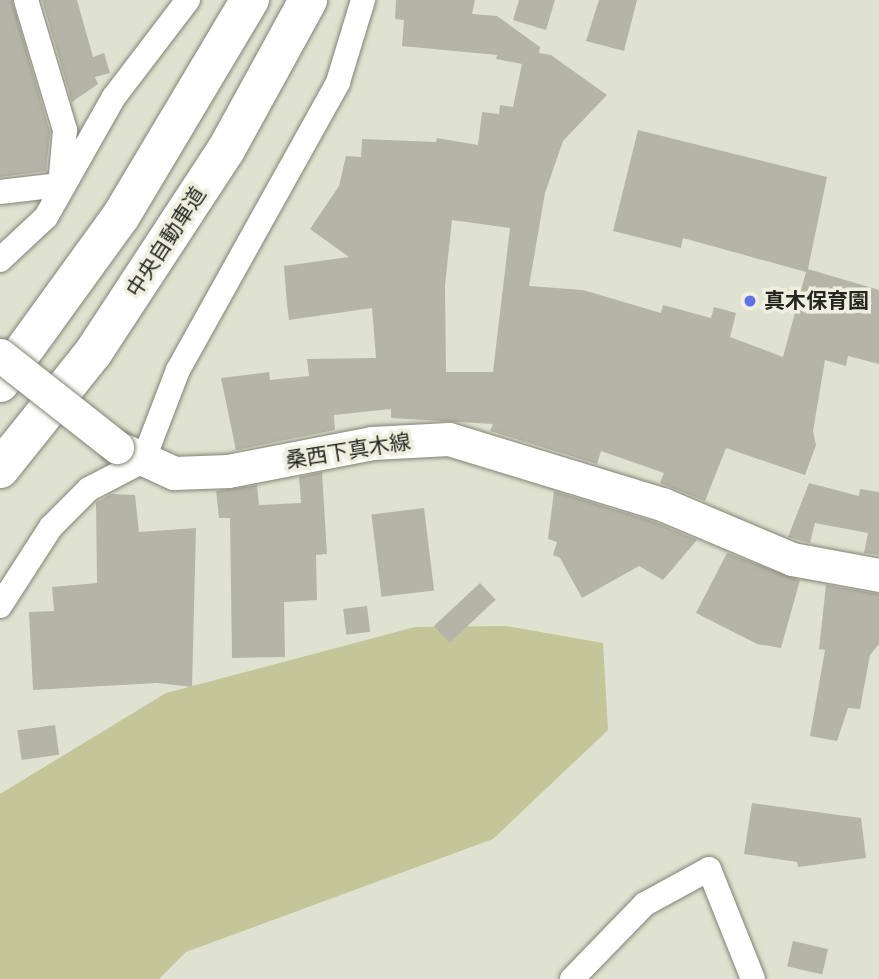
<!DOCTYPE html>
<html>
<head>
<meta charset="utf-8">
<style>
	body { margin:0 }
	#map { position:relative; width:879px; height:979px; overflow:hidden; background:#e0e2d1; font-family:Arial,"Noto Sans JP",sans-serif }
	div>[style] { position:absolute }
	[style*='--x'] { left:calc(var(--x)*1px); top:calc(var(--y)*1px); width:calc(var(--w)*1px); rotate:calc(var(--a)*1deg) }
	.green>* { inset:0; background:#c3c699 }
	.building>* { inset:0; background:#b4b5a6; transform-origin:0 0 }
	.roads { filter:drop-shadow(0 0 2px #828374) drop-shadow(0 0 2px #828374) }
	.street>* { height:24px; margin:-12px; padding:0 12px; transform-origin:12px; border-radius:12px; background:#fff }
	.secondary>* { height:33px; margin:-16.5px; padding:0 16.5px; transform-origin:16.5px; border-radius:16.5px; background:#fff }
	.highway>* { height:38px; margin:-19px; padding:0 19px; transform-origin:19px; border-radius:19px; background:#fff }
	.bridges { filter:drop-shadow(0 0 2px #828374) drop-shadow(0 0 2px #828374) }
	.secondary-bridge>* { height:33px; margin:-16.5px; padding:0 16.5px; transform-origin:16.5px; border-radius:16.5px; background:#fff }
	.dots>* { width:19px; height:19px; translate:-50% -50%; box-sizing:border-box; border:4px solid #eeefde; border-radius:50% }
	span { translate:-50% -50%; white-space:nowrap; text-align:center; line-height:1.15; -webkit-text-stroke:7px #eeefde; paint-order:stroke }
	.street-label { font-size:21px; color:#252620 }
	.poi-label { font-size:21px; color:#252620; font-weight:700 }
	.left { translate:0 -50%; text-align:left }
</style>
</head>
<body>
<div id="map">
	<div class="green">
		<i style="clip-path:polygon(506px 626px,603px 643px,608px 730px,493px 839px,186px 952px,159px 979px,0 979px,0 794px,166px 693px,415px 627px)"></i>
	</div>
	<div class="building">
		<i style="clip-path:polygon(0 0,12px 0,50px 132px,46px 171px,0 177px)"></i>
		<i style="clip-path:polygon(42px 0,77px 0,93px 57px,104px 53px,110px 73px,95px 77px,98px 84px,72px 102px)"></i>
		<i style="clip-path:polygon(evenodd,396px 0,475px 0,472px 14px,497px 16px,540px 47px,539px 53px,551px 55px,607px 95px,563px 141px,545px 193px,529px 286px,583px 290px,661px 313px,663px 305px,711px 318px,714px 307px,736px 313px,730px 337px,783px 357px,806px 272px,683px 238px,681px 248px,613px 231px,638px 130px,827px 177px,808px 269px,879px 290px,879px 364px,848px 356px,846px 366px,825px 360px,813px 431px,816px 445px,805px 475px,726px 448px,705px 501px,660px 483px,664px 473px,601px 451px,597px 464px,490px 431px,493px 424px,391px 418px,391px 409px,334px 415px,335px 430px,236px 450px,221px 378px,269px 372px,270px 380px,309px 376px,307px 359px,376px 358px,372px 308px,289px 320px,287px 305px,284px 266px,349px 257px,310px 229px,339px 186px,346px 156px,361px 157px,362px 139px,436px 142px,437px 138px,478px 145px,482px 112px,499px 114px,500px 105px,513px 107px,522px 64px,496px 59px,497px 55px,402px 46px,404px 20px,395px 19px,396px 0,452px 220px,510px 228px,493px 372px,446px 372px,445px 286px,452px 220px)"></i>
		<i style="clip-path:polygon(519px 0,555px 0,546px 30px,513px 20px)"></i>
		<i style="clip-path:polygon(599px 0,637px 0,624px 51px,586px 41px)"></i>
		<i style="clip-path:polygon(322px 472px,327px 554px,316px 555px,317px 600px,284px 602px,285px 657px,232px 658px,230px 518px,219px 518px,216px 491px,257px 485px,259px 505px,301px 503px,299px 477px)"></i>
		<i style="clip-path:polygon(809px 483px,859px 496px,860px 489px,879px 492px,879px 555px,864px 553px,868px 533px,815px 523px,810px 543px,788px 537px)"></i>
		<i style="clip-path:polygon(554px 491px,655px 522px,697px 540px,663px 580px,639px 566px,582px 598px,560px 558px,553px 555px,557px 542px,548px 539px)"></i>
		<i style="clip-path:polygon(111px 494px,135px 495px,139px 532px,196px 528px,192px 687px,157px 683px,33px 690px,29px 612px,54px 611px,52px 587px,97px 583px,96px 503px)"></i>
		<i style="left:424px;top:508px;width:83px;height:53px;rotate:83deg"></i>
		<i style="clip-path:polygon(727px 553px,800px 580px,781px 648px,757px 644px,696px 613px)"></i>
		<i style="left:480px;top:583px;width:23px;height:63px;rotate:47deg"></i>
		<i style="clip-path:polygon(826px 585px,879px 594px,879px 644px,870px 655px,860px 709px,848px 708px,837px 741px,810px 736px,825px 650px,819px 649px)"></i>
		<i style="left:367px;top:606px;width:26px;height:24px;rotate:83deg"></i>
		<i style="left:55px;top:725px;width:30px;height:38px;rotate:82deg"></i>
		<i style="clip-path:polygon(752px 803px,861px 818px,866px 858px,798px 867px,797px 862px,744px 854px)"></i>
		<i style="left:793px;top:941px;width:36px;height:26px;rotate:13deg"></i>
	</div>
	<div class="roads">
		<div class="street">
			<i style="--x:26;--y:0;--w:136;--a:73.3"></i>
			<i style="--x:65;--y:130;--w:56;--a:95.1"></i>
			<i style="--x:0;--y:192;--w:60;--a:-6.7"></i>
			<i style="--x:0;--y:260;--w:63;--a:-43.1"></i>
			<i style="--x:46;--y:217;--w:138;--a:-60.5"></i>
			<i style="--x:114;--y:97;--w:122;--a:-52.7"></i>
			<i style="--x:0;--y:606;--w:94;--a:-57.2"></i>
			<i style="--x:51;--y:527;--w:54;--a:-45"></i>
			<i style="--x:89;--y:489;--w:61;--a:-27.4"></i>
			<i style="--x:143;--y:461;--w:97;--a:-69"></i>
			<i style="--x:178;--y:370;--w:329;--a:-60.9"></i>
			<i style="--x:338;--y:82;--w:86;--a:-73"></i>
			<i style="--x:572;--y:979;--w:105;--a:-45.8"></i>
			<i style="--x:645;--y:904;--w:73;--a:-28.7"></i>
			<i style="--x:709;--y:869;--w:118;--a:68.2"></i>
		</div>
		<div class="secondary">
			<i style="--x:117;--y:447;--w:63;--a:24.5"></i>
			<i style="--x:174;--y:473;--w:54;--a:-2.1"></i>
			<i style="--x:228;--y:471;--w:147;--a:-11"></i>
			<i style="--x:372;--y:443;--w:77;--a:-3"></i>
			<i style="--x:449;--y:439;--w:223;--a:17"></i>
			<i style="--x:662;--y:504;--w:141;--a:22.9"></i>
			<i style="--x:792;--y:559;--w:88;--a:10.4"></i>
		</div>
		<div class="highway">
			<i style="--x:0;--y:383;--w:206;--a:-54.1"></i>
			<i style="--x:121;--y:216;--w:252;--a:-59.2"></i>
			<i style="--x:0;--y:469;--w:149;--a:-51.3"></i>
			<i style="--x:93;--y:353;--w:243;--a:-56.8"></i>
			<i style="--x:226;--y:150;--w:171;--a:-61.3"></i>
		</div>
	</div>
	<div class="bridges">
		<div class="secondary-bridge">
			<i style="--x:0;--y:355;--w:149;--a:38.2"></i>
		</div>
	</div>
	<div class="dots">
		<i style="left:750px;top:301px;background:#5f72e9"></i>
	</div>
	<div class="street-label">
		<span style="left:166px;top:242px;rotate:-57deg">中央自動車道</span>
		<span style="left:348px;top:451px;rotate:-9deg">桑西下真木線</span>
	</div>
	<div class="poi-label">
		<span class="left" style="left:764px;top:301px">真木保育園</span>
	</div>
</div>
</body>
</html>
